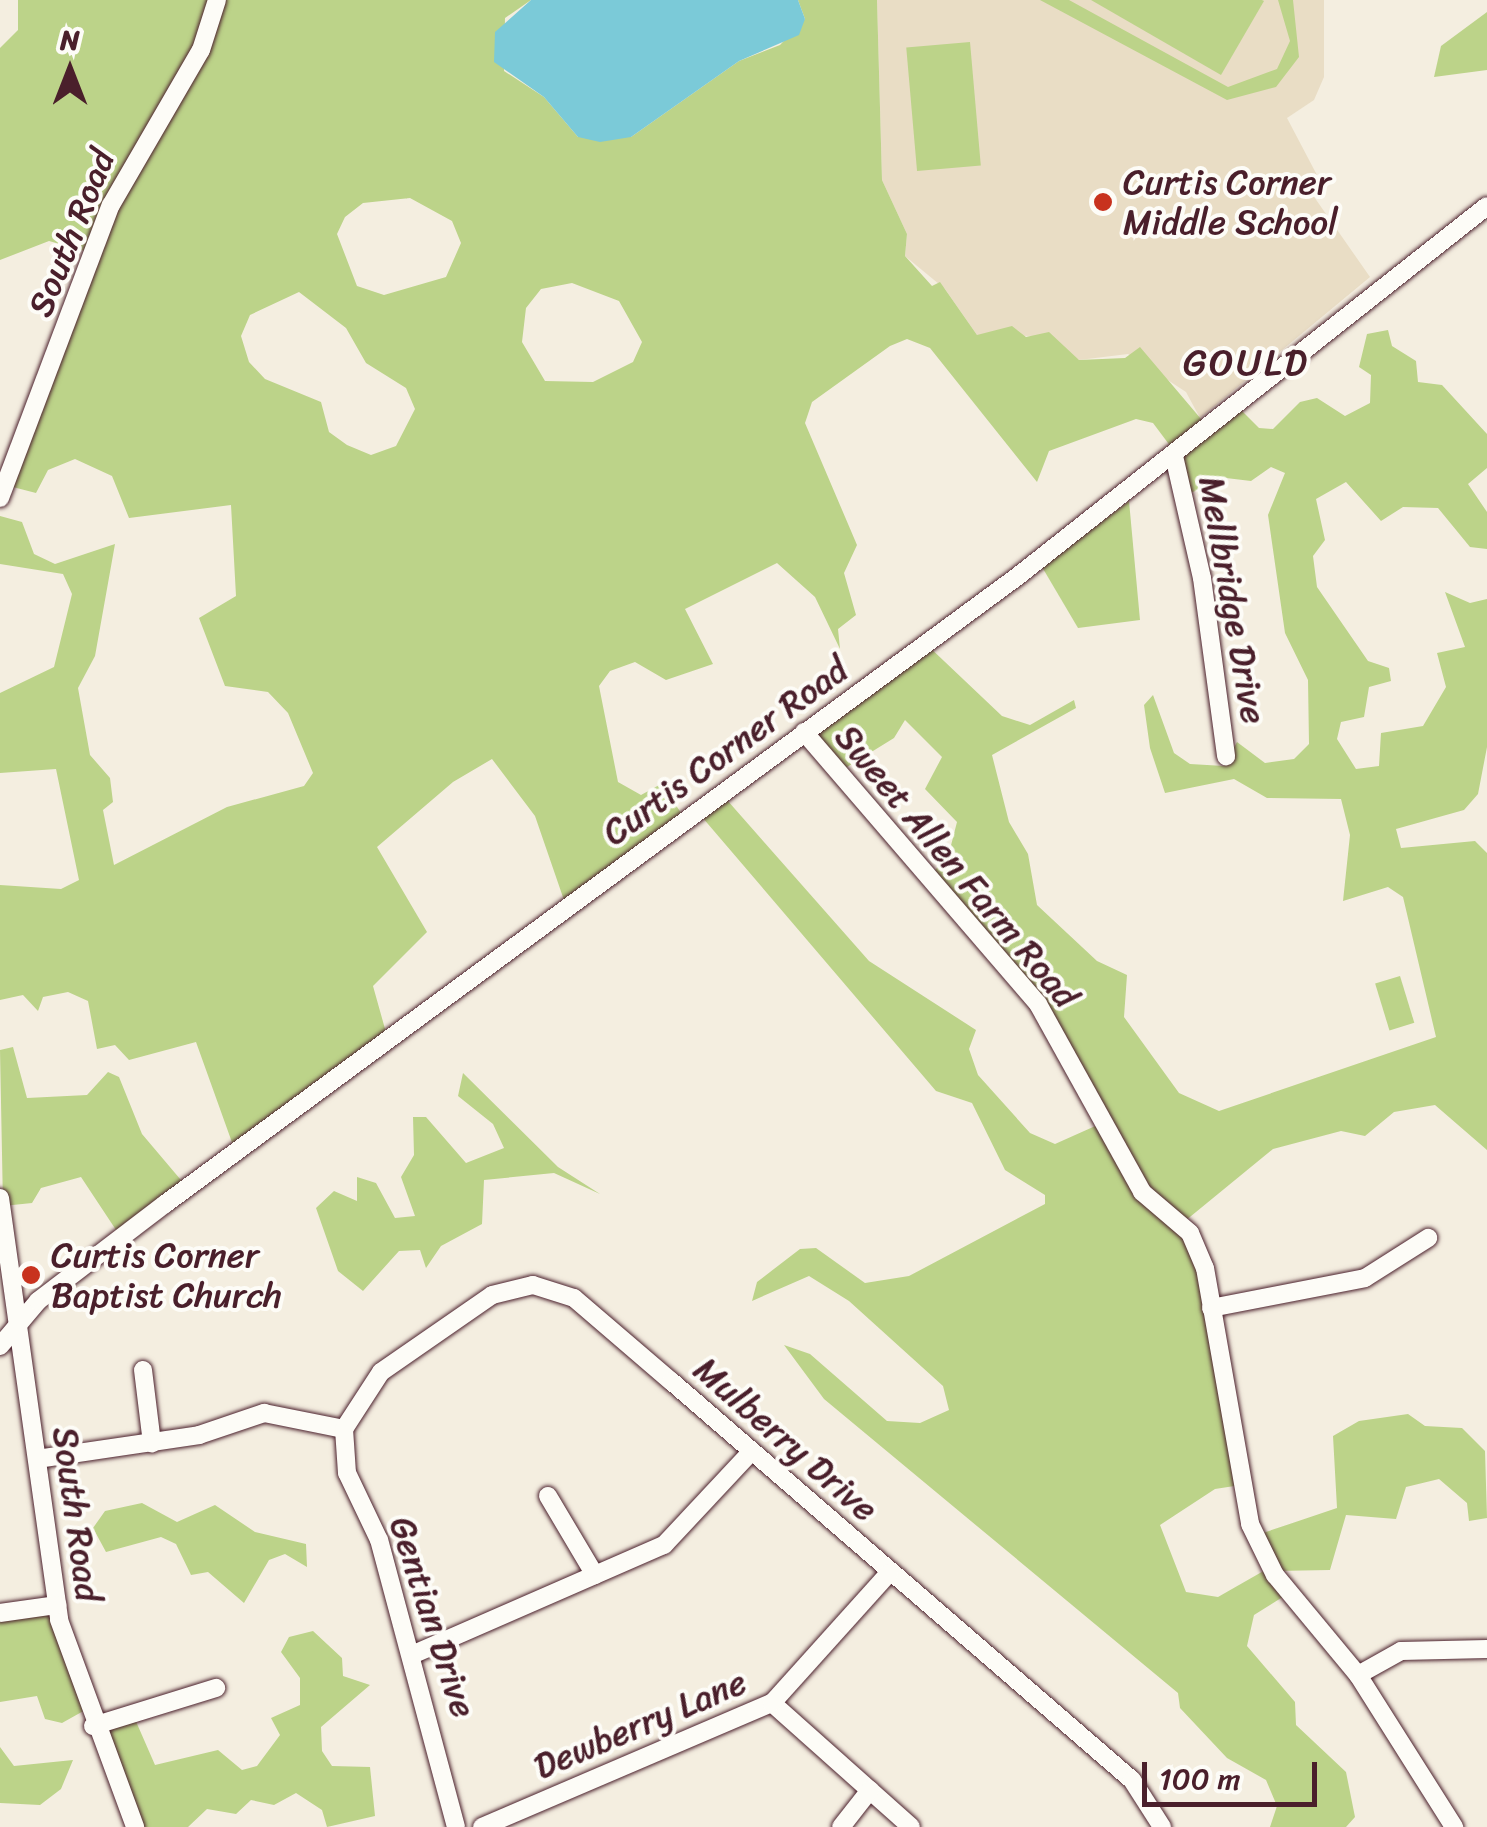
<!DOCTYPE html>
<html>
<head>
<meta charset="utf-8">
<style>
	body { margin:0 }
	#map { position:relative; width:1487px; height:1827px; overflow:hidden; background:#f4eee0; font-family:Sriracha,sans-serif }
	div>[style] { position:absolute }
	[style*='--x'] { left:calc(var(--x)*1px); top:calc(var(--y)*1px); width:calc(var(--w)*1px); rotate:calc(var(--a)*1deg) }
	.built>* { inset:0; background:#e9ddc5 }
	.green>* { inset:0; background:#bcd389; transform-origin:0 0 }
	.water>* { inset:0; background:#7bcad8 }
	.roads { filter:drop-shadow(0 0 2px #4a1f2b) drop-shadow(0 0 2px #4a1f2b) }
	.minor>* { height:18px; margin:-9px; padding:0 9px; transform-origin:9px; border-radius:9px; background:#fdfcf7 }
	.dots>* { width:28px; height:28px; translate:-50% -50%; box-sizing:border-box; border:5px solid #fdfcf7; border-radius:50% }
	span { translate:-50% -50%; white-space:nowrap; text-align:center; line-height:1.15; -webkit-text-stroke:8px #fdfcf7; paint-order:stroke }
	.poi-label { font-size:35px; color:#4a1f2b }
	.left { translate:0 -50%; text-align:left }
	.street-label { font-size:35px; color:#4a1f2b }
	.neighbourhood-label { font-size:38px; color:#4a1f2b; letter-spacing:2.5px }
	.north { position:absolute; left:20px; top:20px; width:100px; height:100px; -webkit-text-stroke:8px #fdfcf7; paint-order:stroke; rotate:0deg; font-size:28px; font-weight:700; line-height:40px; text-align:center; color:#4a1f2b }
	.north::after { content:''; display:block; margin:auto; width:35px; height:45px; background:#4a1f2b; clip-path:polygon(50% 0,100% 100%,50% 72%,0 100%) }
	.scale { position:absolute; left:1142px; top:1762px; width:175px; height:45px; box-sizing:border-box; border:5px solid #4a1f2b; border-top:0; padding-left:12px; font-size:30px; line-height:35px; white-space:nowrap; color:#4a1f2b; -webkit-text-stroke:8px #fdfcf7; paint-order:stroke }
</style>
</head>
<body>
<div id="map">
	<div class="built">
		<i style="clip-path:polygon(877px 0,1324px 0,1324px 77px,1314px 100px,1287px 118px,1318px 177px,1310px 191px,1370px 277px,1200px 418px,1186px 392px,1128px 354px,1079px 360px,1038px 336px,977px 335px,945px 289px,905px 256px,907px 234px,882px 180px)"></i>
	</div>
	<div class="green">
		<i style="clip-path:polygon(evenodd,18px 0,531px 0,505px 18px,504px 71px,544px 97px,578px 137px,631px 137px,739px 61px,780px 45px,805px 19px,798px 0,877px 0,882px 180px,907px 234px,905px 256px,932px 286px,940px 282px,977px 335px,1012px 326px,1026px 337px,1049px 332px,1079px 360px,1125px 358px,1140px 347px,1207px 426px,1236px 405px,1259px 428px,1273px 429px,1300px 402px,1317px 398px,1345px 416px,1370px 403px,1371px 375px,1359px 367px,1367px 334px,1388px 330px,1392px 346px,1416px 361px,1418px 382px,1442px 385px,1487px 434px,1487px 468px,1468px 484px,1487px 512px,1487px 549px,1470px 547px,1438px 508px,1403px 507px,1381px 521px,1346px 482px,1316px 499px,1325px 540px,1313px 556px,1317px 587px,1368px 661px,1389px 668px,1391px 681px,1369px 687px,1364px 717px,1341px 722px,1337px 739px,1356px 769px,1379px 766px,1381px 733px,1423px 726px,1446px 687px,1437px 653px,1465px 647px,1445px 592px,1470px 603px,1487px 599px,1487px 747px,1478px 794px,1464px 810px,1396px 829px,1401px 848px,1475px 841px,1487px 853px,1487px 1150px,1435px 1105px,1394px 1112px,1365px 1136px,1341px 1131px,1273px 1149px,1185px 1221px,1198px 1246px,1241px 1485px,1215px 1489px,1160px 1525px,1186px 1592px,1218px 1597px,1267px 1569px,1257px 1535px,1337px 1508px,1333px 1436px,1359px 1421px,1408px 1414px,1425px 1426px,1462px 1428px,1485px 1451px,1487px 1518px,1469px 1521px,1467px 1503px,1439px 1479px,1406px 1487px,1396px 1519px,1346px 1515px,1330px 1570px,1275px 1571px,1289px 1593px,1254px 1615px,1247px 1646px,1295px 1702px,1296px 1725px,1346px 1772px,1355px 1817px,1346px 1827px,1270px 1827px,1277px 1806px,1266px 1780px,1227px 1758px,1180px 1708px,1178px 1693px,824px 1399px,784px 1345px,810px 1354px,887px 1421px,920px 1423px,949px 1410px,943px 1386px,849px 1301px,809px 1276px,752px 1301px,757px 1282px,800px 1249px,816px 1248px,865px 1283px,909px 1276px,1045px 1204px,1045px 1195px,1005px 1170px,972px 1103px,936px 1091px,696px 810px,720px 792px,869px 961px,976px 1030px,969px 1049px,978px 1075px,1030px 1133px,1055px 1144px,1102px 1123px,1055px 1031px,927px 878px,948px 857px,957px 822px,925px 789px,942px 757px,905px 720px,894px 738px,839px 772px,805px 730px,925px 643px,1002px 716px,1030px 725px,1074px 700px,1076px 708px,992px 755px,1009px 822px,1028px 854px,1037px 905px,1097px 961px,1127px 975px,1124px 1017px,1179px 1093px,1219px 1111px,1436px 1037px,1403px 897px,1388px 887px,1343px 901px,1350px 835px,1341px 799px,1267px 798px,1234px 779px,1165px 793px,1150px 748px,1144px 705px,1153px 695px,1174px 753px,1190px 764px,1224px 766px,1237px 742px,1265px 763px,1294px 759px,1309px 744px,1308px 680px,1285px 633px,1268px 515px,1285px 473px,1271px 467px,1251px 481px,1226px 478px,1188px 494px,1174px 451px,1153px 423px,1136px 419px,1049px 451px,1037px 482px,930px 348px,907px 339px,890px 346px,812px 402px,805px 423px,857px 545px,844px 573px,856px 615px,838px 629px,840px 649px,815px 597px,777px 563px,685px 609px,713px 664px,666px 680px,635px 662px,610px 671px,599px 686px,618px 782px,641px 795px,661px 784px,684px 817px,566px 906px,535px 816px,492px 759px,453px 782px,377px 847px,427px 932px,373px 986px,387px 1036px,234px 1148px,196px 1042px,129px 1060px,115px 1045px,97px 1049px,88px 1001px,68px 992px,43px 997px,38px 1011px,23px 995px,0 1000px,0 885px,61px 889px,79px 880px,56px 769px,0 773px,0 693px,54px 667px,72px 594px,63px 574px,0 564px,0 516px,22px 522px,34px 554px,55px 564px,115px 544px,95px 656px,78px 688px,90px 755px,110px 778px,113px 802px,103px 810px,114px 865px,227px 807px,304px 786px,313px 773px,288px 713px,268px 692px,225px 686px,199px 618px,236px 596px,231px 505px,129px 518px,112px 476px,75px 459px,48px 470px,36px 493px,5px 485px,92px 253px,49px 241px,0 260px,0 48px,18px 30px,18px 0,410px 198px,452px 221px,461px 243px,446px 277px,384px 295px,357px 286px,337px 234px,345px 217px,363px 203px,410px 198px,18px 0,572px 283px,619px 301px,642px 342px,633px 362px,593px 382px,545px 381px,522px 342px,526px 308px,541px 289px,572px 283px,18px 0,299px 292px,346px 328px,366px 363px,406px 388px,415px 409px,396px 446px,371px 455px,347px 445px,329px 432px,321px 402px,265px 379px,249px 362px,241px 336px,250px 315px,299px 292px)"></i>
		<i style="clip-path:polygon(1040px 0,1069px 0,1228px 87px,1277px 69px,1290px 41px,1278px 0,1293px 0,1299px 57px,1276px 87px,1227px 100px)"></i>
		<i style="clip-path:polygon(1091px 0,1262px 0,1264px 1px,1221px 75px)"></i>
		<i style="clip-path:polygon(1487px 12px,1487px 70px,1434px 77px,1441px 46px)"></i>
		<i style="left:970px;top:42px;width:124px;height:64px;rotate:85deg"></i>
		<i style="clip-path:polygon(1129px 501px,1140px 620px,1078px 628px,1042px 567px)"></i>
		<i style="left:1400px;top:976px;width:49px;height:26px;rotate:73deg"></i>
		<i style="clip-path:polygon(13px 1047px,27px 1098px,87px 1095px,108px 1072px,119px 1077px,142px 1134px,186px 1186px,120px 1236px,81px 1177px,41px 1188px,32px 1203px,3px 1206px,0 1050px)"></i>
		<i style="clip-path:polygon(463px 1073px,558px 1167px,600px 1194px,554px 1173px,484px 1180px,482px 1224px,441px 1246px,426px 1268px,420px 1250px,399px 1251px,363px 1291px,338px 1271px,316px 1208px,334px 1191px,357px 1201px,357px 1177px,376px 1183px,395px 1218px,415px 1216px,401px 1177px,414px 1155px,413px 1117px,426px 1117px,466px 1163px,504px 1148px,493px 1124px,458px 1096px)"></i>
		<i style="clip-path:polygon(142px 1503px,177px 1522px,215px 1505px,255px 1532px,306px 1544px,307px 1567px,285px 1554px,269px 1560px,244px 1603px,208px 1572px,191px 1575px,176px 1544px,161px 1537px,106px 1552px,93px 1528px,105px 1511px)"></i>
		<i style="clip-path:polygon(56px 1603px,87px 1709px,62px 1723px,45px 1719px,37px 1696px,0 1702px,0 1612px)"></i>
		<i style="clip-path:polygon(313px 1631px,342px 1658px,343px 1676px,370px 1685px,321px 1727px,322px 1751px,332px 1766px,370px 1767px,375px 1816px,327px 1827px,322px 1810px,296px 1793px,274px 1805px,251px 1800px,236px 1814px,207px 1809px,188px 1827px,136px 1827px,94px 1725px,131px 1710px,155px 1765px,218px 1750px,242px 1770px,257px 1766px,280px 1735px,271px 1718px,300px 1705px,300px 1678px,281px 1652px,289px 1637px)"></i>
		<i style="clip-path:polygon(0 1747px,14px 1766px,73px 1760px,61px 1789px,40px 1805px,0 1803px)"></i>
	</div>
	<div class="water">
		<i style="clip-path:polygon(531px 0,798px 0,805px 19px,799px 35px,739px 61px,631px 137px,600px 142px,578px 137px,544px 97px,494px 62px,495px 32px)"></i>
	</div>
	<div class="roads">
		<div class="minor">
			<i style="--x:1174;--y:456;--w:125;--a:77.1"></i>
			<i style="--x:1202;--y:578;--w:180;--a:82.3"></i>
			<i style="--x:0;--y:498;--w:313;--a:-69.3"></i>
			<i style="--x:111;--y:205;--w:179;--a:-59.9"></i>
			<i style="--x:201;--y:50;--w:52;--a:-72.3"></i>
			<i style="--x:804;--y:732;--w:359;--a:49.3"></i>
			<i style="--x:1038;--y:1004;--w:215;--a:61"></i>
			<i style="--x:1142;--y:1192;--w:63;--a:40.5"></i>
			<i style="--x:1190;--y:1233;--w:38;--a:67"></i>
			<i style="--x:1205;--y:1268;--w:260;--a:80"></i>
			<i style="--x:1250;--y:1524;--w:57;--a:63.9"></i>
			<i style="--x:1275;--y:1575;--w:130;--a:50.3"></i>
			<i style="--x:1358;--y:1675;--w:180;--a:57.7"></i>
			<i style="--x:0;--y:1198;--w:426;--a:82"></i>
			<i style="--x:59;--y:1620;--w:221;--a:69.8"></i>
			<i style="--x:1211;--y:1308;--w:157;--a:-11"></i>
			<i style="--x:1365;--y:1278;--w:75;--a:-32.4"></i>
			<i style="--x:0;--y:1346;--w:59;--a:-49.8"></i>
			<i style="--x:38;--y:1301;--w:160;--a:-37.4"></i>
			<i style="--x:165;--y:1204;--w:1059;--a:-36.36"></i>
			<i style="--x:1018;--y:576;--w:597;--a:-38.27"></i>
			<i style="--x:143;--y:1370;--w:74;--a:83"></i>
			<i style="--x:37;--y:1459;--w:164;--a:-8.4"></i>
			<i style="--x:199;--y:1435;--w:69;--a:-18.7"></i>
			<i style="--x:264;--y:1413;--w:82;--a:11.3"></i>
			<i style="--x:548;--y:1496;--w:92;--a:59.3"></i>
			<i style="--x:0;--y:1613;--w:58;--a:-8"></i>
			<i style="--x:414;--y:1654;--w:273;--a:-23.6"></i>
			<i style="--x:664;--y:1545;--w:127;--a:-46.9"></i>
			<i style="--x:1358;--y:1675;--w:49;--a:-29.2"></i>
			<i style="--x:1401;--y:1651;--w:86;--a:-1.3"></i>
			<i style="--x:772;--y:1703;--w:186;--a:41.7"></i>
			<i style="--x:93;--y:1726;--w:129;--a:-17.2"></i>
			<i style="--x:456;--y:1827;--w:297;--a:-105"></i>
			<i style="--x:379;--y:1540;--w:74;--a:-115.5"></i>
			<i style="--x:347;--y:1473;--w:44;--a:-93.9"></i>
			<i style="--x:344;--y:1429;--w:68;--a:-57"></i>
			<i style="--x:381;--y:1372;--w:135;--a:-34.7"></i>
			<i style="--x:492;--y:1295;--w:42;--a:-13.7"></i>
			<i style="--x:533;--y:1285;--w:43;--a:17.6"></i>
			<i style="--x:574;--y:1298;--w:128;--a:40.6"></i>
			<i style="--x:671;--y:1381;--w:610;--a:40.88"></i>
			<i style="--x:1132;--y:1780;--w:56;--a:57.4"></i>
			<i style="--x:482;--y:1827;--w:315;--a:-23.2"></i>
			<i style="--x:772;--y:1703;--w:175;--a:-48"></i>
			<i style="--x:841;--y:1827;--w:47;--a:-51.9"></i>
		</div>
	</div>
	<div class="dots">
		<i style="left:1103px;top:202px;background:#c8321e"></i>
		<i style="left:31px;top:1275px;background:#c8321e"></i>
	</div>
	<div class="poi-label">
		<span class="left" style="left:1123px;top:202px">Curtis Corner<br>Middle School</span>
		<span class="left" style="left:51px;top:1275px">Curtis Corner<br>Baptist Church</span>
	</div>
	<div class="street-label">
		<span style="left:71px;top:233px;rotate:-68deg">South Road</span>
		<span style="left:1233px;top:600px;rotate:80deg">Mellbridge Drive</span>
		<span style="left:725px;top:751px;rotate:-36deg">Curtis Corner Road</span>
		<span style="left:957px;top:866px;rotate:50deg">Sweet Allen Farm Road</span>
		<span style="left:786px;top:1439px;rotate:41deg">Mulberry Drive</span>
		<span style="left:77px;top:1514px;rotate:82deg">South Road</span>
		<span style="left:433px;top:1617px;rotate:72deg">Gentian Drive</span>
		<span style="left:640px;top:1724px;rotate:-23deg">Dewberry Lane</span>
	</div>
	<div class="neighbourhood-label">
		<span style="left:1246px;top:363px">GOULD</span>
	</div>
	<div class="north">N</div>
	<div class="scale">100 m</div>
</div>
</body>
</html>
